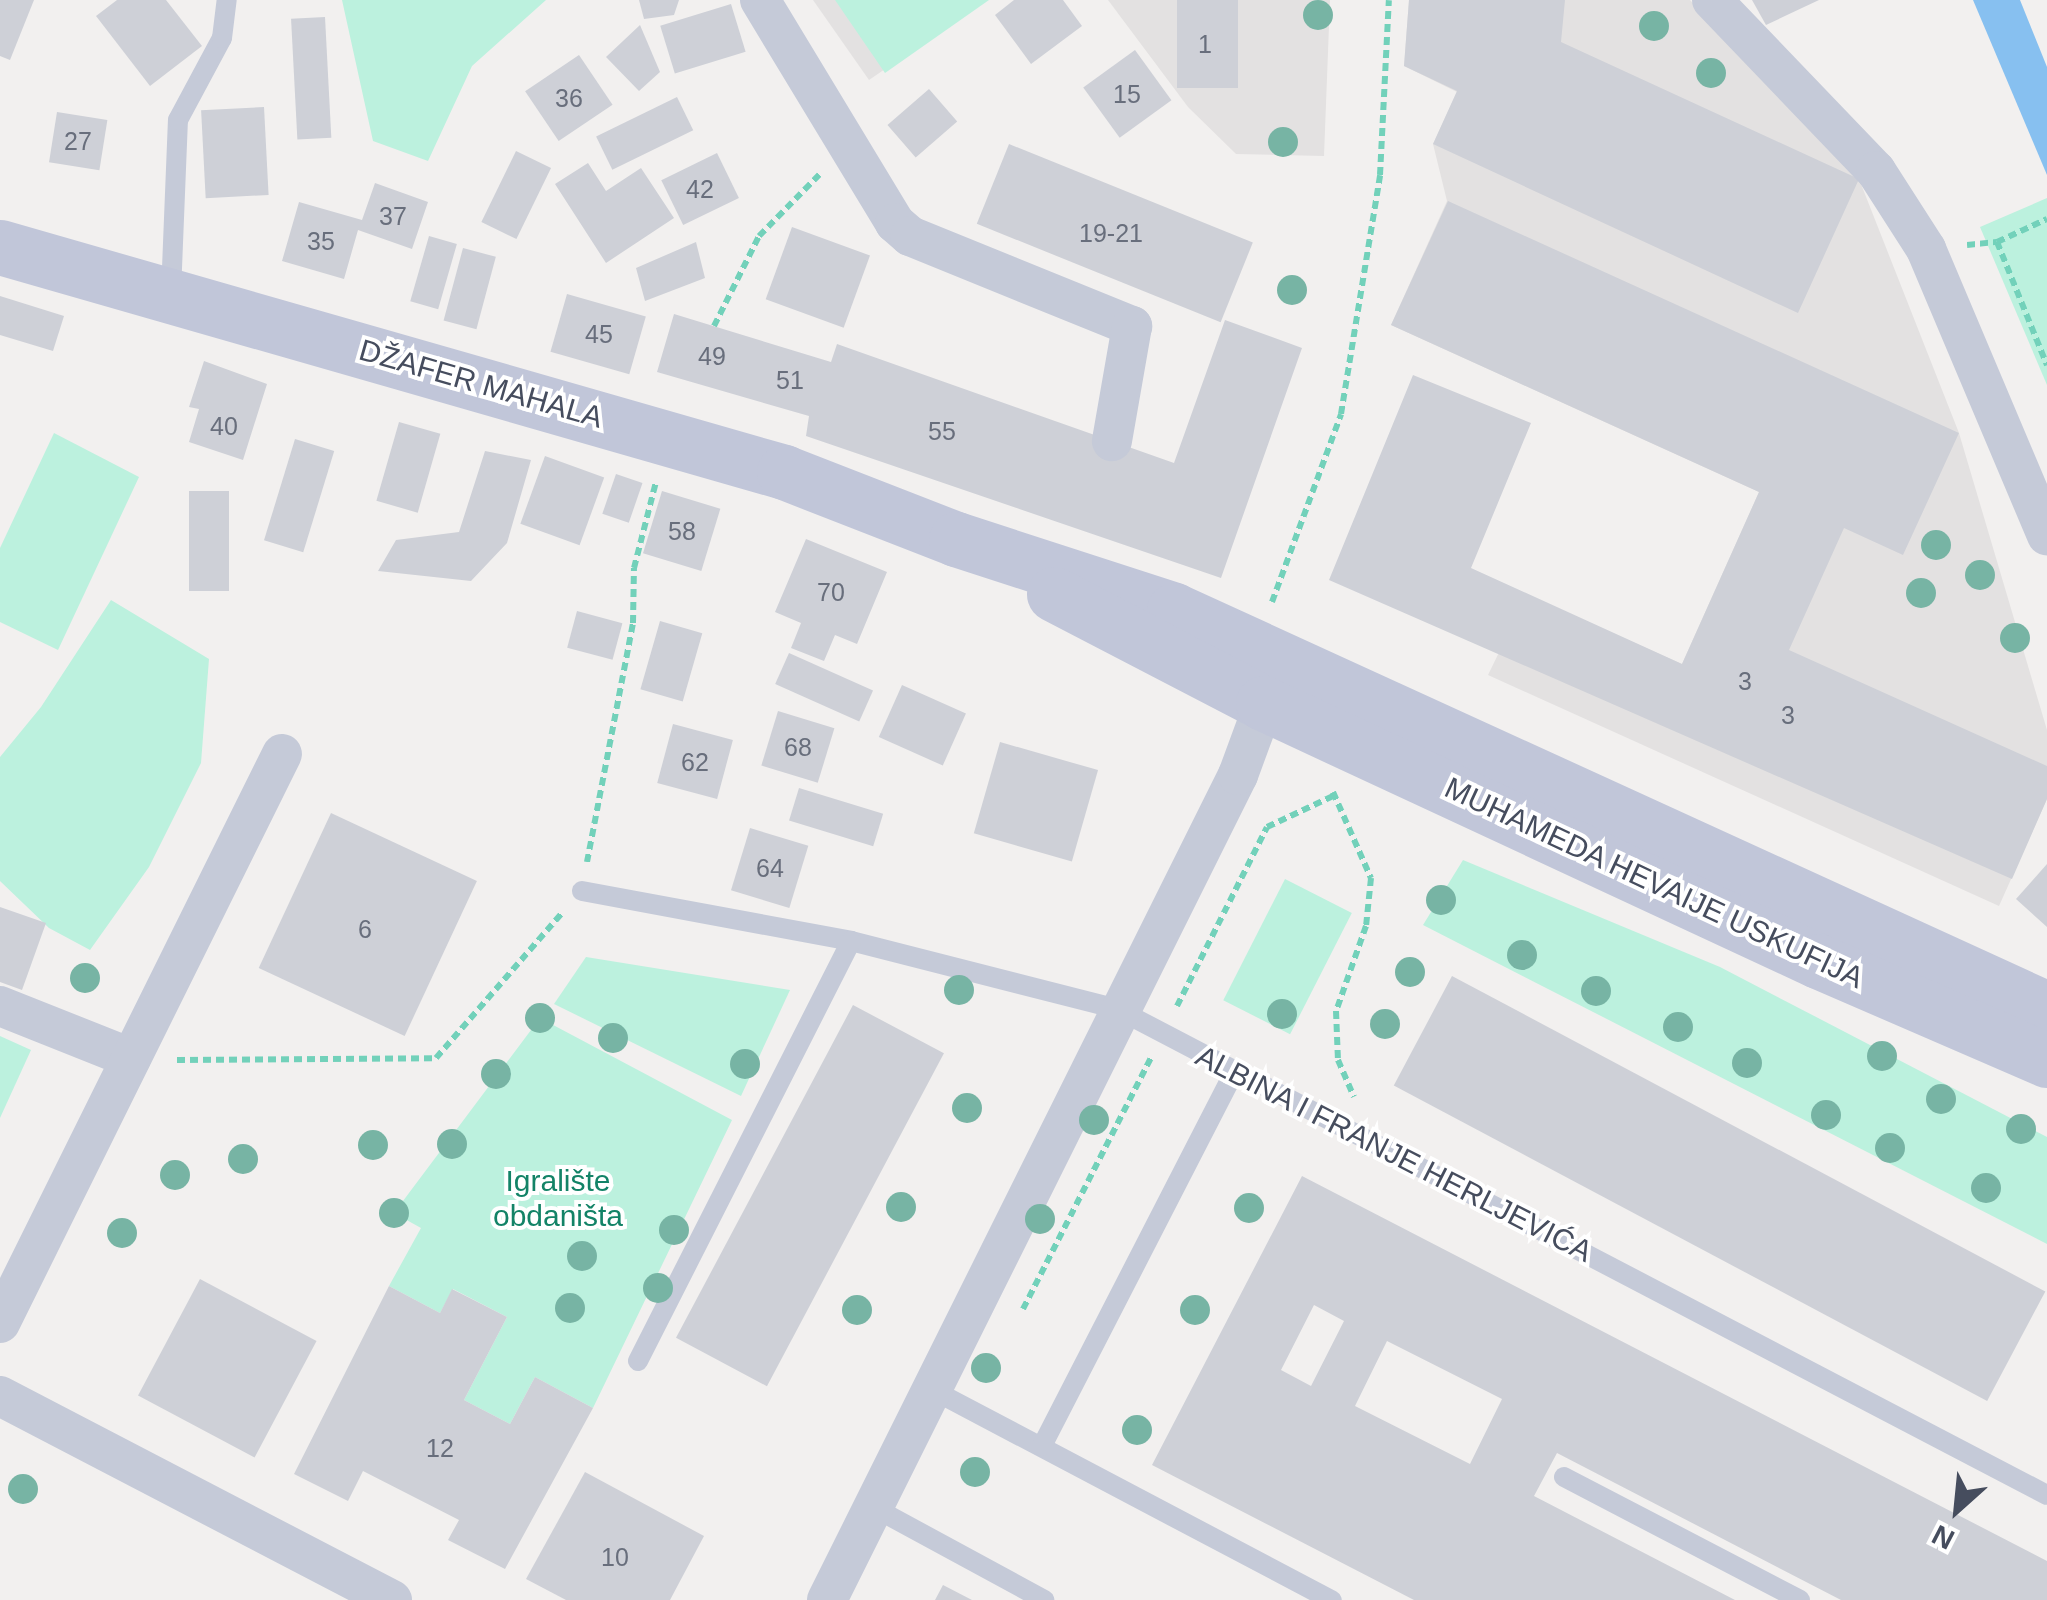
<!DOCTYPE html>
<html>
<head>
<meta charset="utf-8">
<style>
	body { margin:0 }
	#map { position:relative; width:2047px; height:1600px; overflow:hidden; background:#f2f0ef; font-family:Arial,sans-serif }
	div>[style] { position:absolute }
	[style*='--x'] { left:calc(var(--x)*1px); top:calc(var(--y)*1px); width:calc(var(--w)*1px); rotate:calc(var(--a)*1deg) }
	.education>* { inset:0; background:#e3e1e1 }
	.green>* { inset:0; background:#bcf1de; transform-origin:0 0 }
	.water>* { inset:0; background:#87c0f0 }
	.building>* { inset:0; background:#ced0d7; transform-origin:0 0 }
	.path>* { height:6px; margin-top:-3px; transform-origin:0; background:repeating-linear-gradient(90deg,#72d1ba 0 8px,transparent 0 13px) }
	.lane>* { height:20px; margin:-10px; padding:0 10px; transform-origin:10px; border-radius:10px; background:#c5cad8 }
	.street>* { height:40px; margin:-20px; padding:0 20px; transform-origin:20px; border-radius:20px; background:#c5cad8 }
	.secondary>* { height:55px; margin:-27.5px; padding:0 27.5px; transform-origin:27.5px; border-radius:27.5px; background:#c1c6d9 }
	.trees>* { width:30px; height:30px; margin:-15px; border-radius:50%; background:#77b4a4 }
	span { translate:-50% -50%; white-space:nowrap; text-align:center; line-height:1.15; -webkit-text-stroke:8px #fff; paint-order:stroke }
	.number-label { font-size:25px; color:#686e7c }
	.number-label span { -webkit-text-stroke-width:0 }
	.street-label { font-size:30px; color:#464d5e }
	.park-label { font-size:30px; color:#138367 }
	.north { position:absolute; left:1907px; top:1460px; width:100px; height:100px; -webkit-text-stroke:8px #fff; paint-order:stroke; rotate:207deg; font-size:28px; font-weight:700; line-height:40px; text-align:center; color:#464d5e }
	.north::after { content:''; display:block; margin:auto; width:35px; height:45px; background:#464d5e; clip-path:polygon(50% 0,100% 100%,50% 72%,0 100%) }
</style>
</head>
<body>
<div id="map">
	<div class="education">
		<i style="clip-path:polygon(813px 0,986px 0,869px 80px)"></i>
		<i style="clip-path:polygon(1108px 0,1330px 0,1324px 156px,1236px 154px,1188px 107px)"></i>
		<i style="clip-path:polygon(1409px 0,1690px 0,1859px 179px,1959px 433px,2047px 730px,2047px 799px,1999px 906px,1488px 675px,1527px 595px,1682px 664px,1759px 492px,1391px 325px,1447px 201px,1433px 144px,1457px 92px,1404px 66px)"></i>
	</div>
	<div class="green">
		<i style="clip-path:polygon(342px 0,546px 0,472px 66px,428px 161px,373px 141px)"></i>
		<i style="clip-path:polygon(835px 0,989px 0,885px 73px)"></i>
		<i style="clip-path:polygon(2047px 198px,2047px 385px,1980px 227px)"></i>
		<i style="clip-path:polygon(54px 433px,139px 477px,58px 650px,0 622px,0 548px)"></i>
		<i style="clip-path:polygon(111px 600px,209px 659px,201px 763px,149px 867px,90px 950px,49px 928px,0 881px,0 757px,41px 707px)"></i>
		<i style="clip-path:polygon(1463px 860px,1720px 967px,2047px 1137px,2047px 1244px,1423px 925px)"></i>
		<i style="left:1285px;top:879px;width:75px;height:136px;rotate:27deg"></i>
		<i style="clip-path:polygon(586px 957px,790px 990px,741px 1096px,554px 1004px)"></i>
		<i style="clip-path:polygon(540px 1018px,732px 1120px,593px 1408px,535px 1377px,510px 1424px,464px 1400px,507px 1317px,453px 1289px,440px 1313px,389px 1286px,421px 1228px,394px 1213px)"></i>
		<i style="clip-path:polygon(0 1036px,31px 1050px,0 1118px)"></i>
	</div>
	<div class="water">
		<i style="clip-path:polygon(1973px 0,2020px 0,2047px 67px,2047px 175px)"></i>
	</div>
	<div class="building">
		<i style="clip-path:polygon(0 0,34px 0,10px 60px,0 56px)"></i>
		<i style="clip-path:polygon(117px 0,166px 0,202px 46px,150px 86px,96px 16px)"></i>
		<i style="clip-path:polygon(639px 0,679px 0,674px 15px,644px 19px)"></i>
		<i style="clip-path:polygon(1014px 0,1063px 0,1082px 26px,1031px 64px,995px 15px)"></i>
		<i style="left:1177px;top:0;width:61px;height:88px"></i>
		<i style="clip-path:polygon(1409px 0,1565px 0,1561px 42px,1859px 179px,1798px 313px,1433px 144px,1457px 91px,1404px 66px)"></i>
		<i style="clip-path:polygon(1752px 0,1819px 0,1766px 25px)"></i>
		<i style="left:731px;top:4px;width:50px;height:74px;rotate:73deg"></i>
		<i style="left:325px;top:17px;width:121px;height:34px;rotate:87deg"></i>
		<i style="clip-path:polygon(640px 25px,660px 72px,639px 91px,606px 57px)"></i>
		<i style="left:1135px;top:50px;width:62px;height:64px;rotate:54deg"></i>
		<i style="left:579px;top:55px;width:60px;height:65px;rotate:56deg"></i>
		<i style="left:929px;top:89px;width:43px;height:55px;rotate:49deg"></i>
		<i style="left:677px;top:97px;width:37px;height:90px;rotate:64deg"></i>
		<i style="left:264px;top:107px;width:88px;height:63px;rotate:87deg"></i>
		<i style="left:57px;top:112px;width:51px;height:51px;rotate:9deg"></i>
		<i style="left:1009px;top:144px;width:263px;height:86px;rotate:22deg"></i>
		<i style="left:516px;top:151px;width:39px;height:79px;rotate:26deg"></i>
		<i style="left:717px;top:153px;width:50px;height:62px;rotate:64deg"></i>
		<i style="clip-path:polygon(588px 163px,606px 191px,641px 168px,674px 218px,606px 263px,555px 184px)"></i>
		<i style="clip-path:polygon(375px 183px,428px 202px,412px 249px,358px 230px,344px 279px,282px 261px,299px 202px,362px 220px)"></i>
		<i style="clip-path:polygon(1448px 201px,1959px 433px,1903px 555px,1844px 528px,1789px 650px,2047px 766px,2047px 799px,2012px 879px,1329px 580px,1413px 375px,1531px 423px,1471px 568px,1682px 664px,1759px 492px,1391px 325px)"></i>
		<i style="left:792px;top:227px;width:83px;height:77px;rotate:20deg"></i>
		<i style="left:429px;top:236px;width:29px;height:68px;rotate:16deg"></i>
		<i style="clip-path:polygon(696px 242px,705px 278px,645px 301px,636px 268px)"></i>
		<i style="left:463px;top:248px;width:34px;height:75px;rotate:15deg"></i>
		<i style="left:567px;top:294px;width:82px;height:60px;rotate:16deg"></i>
		<i style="clip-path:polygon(0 296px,64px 316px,53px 351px,0 335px)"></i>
		<i style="clip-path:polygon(674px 314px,831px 362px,837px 344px,1174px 463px,1225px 320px,1302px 348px,1221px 578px,806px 436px,809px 416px,657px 372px)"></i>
		<i style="clip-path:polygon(204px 361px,267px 384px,243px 460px,189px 442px,199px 409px,189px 407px)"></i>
		<i style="left:399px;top:422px;width:43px;height:82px;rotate:16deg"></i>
		<i style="left:295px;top:439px;width:41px;height:106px;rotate:17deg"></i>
		<i style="clip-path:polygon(485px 451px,531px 460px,507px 543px,471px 581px,378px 571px,396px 540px,459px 532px)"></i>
		<i style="left:545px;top:456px;width:63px;height:72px;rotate:20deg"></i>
		<i style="left:616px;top:474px;width:28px;height:42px;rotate:19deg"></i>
		<i style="left:189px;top:491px;width:40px;height:100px"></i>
		<i style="left:662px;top:491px;width:61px;height:65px;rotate:17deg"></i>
		<i style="clip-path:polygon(806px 539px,887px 572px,857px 644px,835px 635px,824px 661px,791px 648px,801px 623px,775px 612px)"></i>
		<i style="left:577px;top:611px;width:47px;height:38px;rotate:15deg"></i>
		<i style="left:660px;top:621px;width:44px;height:71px;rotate:16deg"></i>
		<i style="left:789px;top:653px;width:92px;height:34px;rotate:24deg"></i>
		<i style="left:902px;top:685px;width:70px;height:57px;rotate:24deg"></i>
		<i style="left:778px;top:711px;width:59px;height:57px;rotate:17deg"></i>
		<i style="left:673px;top:724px;width:62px;height:61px;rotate:15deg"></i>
		<i style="left:1000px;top:742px;width:102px;height:95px;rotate:16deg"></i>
		<i style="left:799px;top:788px;width:88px;height:34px;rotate:17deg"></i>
		<i style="left:331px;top:813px;width:161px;height:171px;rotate:25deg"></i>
		<i style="left:750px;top:828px;width:61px;height:65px;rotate:17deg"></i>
		<i style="clip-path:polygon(2047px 864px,2047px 927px,2016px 899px)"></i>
		<i style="clip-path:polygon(0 907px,46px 923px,22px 990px,0 982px)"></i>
		<i style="left:1452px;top:976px;width:672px;height:124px;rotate:28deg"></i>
		<i style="left:853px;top:1005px;width:103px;height:377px;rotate:28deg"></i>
		<i style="clip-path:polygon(evenodd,1302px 1176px,2047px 1561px,2047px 1600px,1841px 1600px,1557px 1453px,1534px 1496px,1735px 1600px,1414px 1600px,1152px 1465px,1302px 1176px,1314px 1305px,1344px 1321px,1311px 1386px,1281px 1370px,1314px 1305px,1302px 1176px,1387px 1341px,1502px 1399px,1470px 1464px,1355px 1406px,1387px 1341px)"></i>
		<i style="left:200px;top:1279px;width:132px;height:132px;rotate:28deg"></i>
		<i style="clip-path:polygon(389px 1286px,440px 1313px,452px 1289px,507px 1317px,464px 1400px,510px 1424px,535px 1377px,593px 1408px,505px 1569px,448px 1540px,459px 1520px,363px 1471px,348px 1501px,294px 1474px)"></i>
		<i style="clip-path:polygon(585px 1472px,704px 1536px,670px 1600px,566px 1600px,526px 1579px)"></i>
		<i style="clip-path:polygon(943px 1585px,972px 1600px,935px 1600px)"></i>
	</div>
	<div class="path">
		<i style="--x:1997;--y:242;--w:133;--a:67.9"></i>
		<i style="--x:1967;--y:245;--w:30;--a:-6"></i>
		<i style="--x:1997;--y:242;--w:55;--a:-24.7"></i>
		<i style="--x:714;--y:326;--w:101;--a:-63.4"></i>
		<i style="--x:759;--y:236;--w:86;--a:-45.5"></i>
		<i style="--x:1272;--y:602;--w:200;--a:-69.8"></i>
		<i style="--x:1341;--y:414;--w:242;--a:-80.7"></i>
		<i style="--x:1380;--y:175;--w:175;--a:-87.1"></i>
		<i style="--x:1333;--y:792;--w:94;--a:66.2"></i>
		<i style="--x:1371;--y:878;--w:48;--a:95.9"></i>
		<i style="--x:1366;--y:926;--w:90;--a:109.4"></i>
		<i style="--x:1336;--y:1011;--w:49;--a:87.7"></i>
		<i style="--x:1338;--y:1060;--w:40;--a:66.6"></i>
		<i style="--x:587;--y:862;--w:243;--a:-79.1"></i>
		<i style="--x:633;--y:623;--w:55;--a:-89"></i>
		<i style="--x:634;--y:568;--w:89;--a:-75.7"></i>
		<i style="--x:1177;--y:1006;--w:200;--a:-63.3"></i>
		<i style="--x:1267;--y:827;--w:73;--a:-25.2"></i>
		<i style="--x:177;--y:1060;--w:259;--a:-0.4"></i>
		<i style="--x:436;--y:1058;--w:194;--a:-49"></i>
		<i style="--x:1023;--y:1309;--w:282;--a:-63"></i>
	</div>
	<div class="lane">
		<i style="--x:171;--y:293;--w:173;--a:-87.7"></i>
		<i style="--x:178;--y:120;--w:93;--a:-61.8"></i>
		<i style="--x:222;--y:38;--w:38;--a:-83"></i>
		<i style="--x:582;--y:891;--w:274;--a:10.5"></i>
		<i style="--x:851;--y:941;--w:275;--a:14.3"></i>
		<i style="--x:1117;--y:1009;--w:1049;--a:27.59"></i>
		<i style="--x:638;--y:1361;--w:471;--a:-63.1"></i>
		<i style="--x:931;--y:1389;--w:453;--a:27.8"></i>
		<i style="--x:1042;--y:1446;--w:420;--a:-62.8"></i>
		<i style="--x:1564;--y:1477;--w:266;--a:27.5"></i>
		<i style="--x:873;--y:1507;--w:195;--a:28.5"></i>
	</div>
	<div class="street">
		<i style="--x:760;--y:0;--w:261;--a:58.8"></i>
		<i style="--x:895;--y:223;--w:20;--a:41"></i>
		<i style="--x:910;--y:236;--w:240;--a:22.1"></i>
		<i style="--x:1132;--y:326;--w:117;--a:99.9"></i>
		<i style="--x:1712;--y:0;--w:237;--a:46.2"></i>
		<i style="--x:1876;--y:171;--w:93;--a:57.3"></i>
		<i style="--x:1926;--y:249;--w:311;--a:67.1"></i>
		<i style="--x:0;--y:1006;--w:141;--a:21.7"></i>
		<i style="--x:0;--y:1323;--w:635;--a:-63.64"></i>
		<i style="--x:0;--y:1396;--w:442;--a:27.5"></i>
		<i style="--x:827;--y:1600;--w:922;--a:-63.52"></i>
		<i style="--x:1238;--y:775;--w:104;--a:-69.8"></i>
	</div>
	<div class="secondary">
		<i style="--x:0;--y:247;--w:816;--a:16.01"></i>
		<i style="--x:784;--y:472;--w:185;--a:21.3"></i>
		<i style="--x:956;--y:539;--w:229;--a:18"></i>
		<i style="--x:1174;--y:610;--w:960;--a:24.56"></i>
		<i style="--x:1054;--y:594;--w:236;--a:27.5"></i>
		<i style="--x:1263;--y:703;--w:612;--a:24.93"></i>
		<i style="--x:1818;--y:961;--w:249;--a:23.4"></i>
	</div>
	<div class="trees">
		<i style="left:1318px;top:15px"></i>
		<i style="left:1654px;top:26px"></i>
		<i style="left:1711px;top:73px"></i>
		<i style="left:1283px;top:142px"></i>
		<i style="left:1292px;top:290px"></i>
		<i style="left:1936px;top:545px"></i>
		<i style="left:1980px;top:575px"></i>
		<i style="left:1921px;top:593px"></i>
		<i style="left:2015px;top:638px"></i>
		<i style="left:1441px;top:900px"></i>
		<i style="left:1522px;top:955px"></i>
		<i style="left:1410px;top:972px"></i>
		<i style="left:85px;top:978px"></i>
		<i style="left:959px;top:990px"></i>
		<i style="left:1596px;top:991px"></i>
		<i style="left:1282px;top:1014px"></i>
		<i style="left:540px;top:1018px"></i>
		<i style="left:1385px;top:1024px"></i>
		<i style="left:1678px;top:1027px"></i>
		<i style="left:613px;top:1038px"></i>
		<i style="left:1882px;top:1056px"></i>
		<i style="left:1747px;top:1063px"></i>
		<i style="left:745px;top:1064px"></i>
		<i style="left:496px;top:1074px"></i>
		<i style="left:1941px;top:1099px"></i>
		<i style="left:967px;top:1108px"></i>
		<i style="left:1826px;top:1115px"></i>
		<i style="left:1094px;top:1120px"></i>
		<i style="left:2021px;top:1129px"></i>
		<i style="left:452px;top:1144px"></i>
		<i style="left:373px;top:1145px"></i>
		<i style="left:1890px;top:1148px"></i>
		<i style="left:243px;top:1159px"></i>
		<i style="left:175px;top:1175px"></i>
		<i style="left:1986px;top:1188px"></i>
		<i style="left:901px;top:1207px"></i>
		<i style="left:1249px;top:1208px"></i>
		<i style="left:394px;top:1213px"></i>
		<i style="left:1040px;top:1219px"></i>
		<i style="left:674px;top:1230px"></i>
		<i style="left:122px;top:1233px"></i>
		<i style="left:582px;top:1256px"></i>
		<i style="left:658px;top:1288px"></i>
		<i style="left:570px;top:1308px"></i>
		<i style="left:857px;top:1310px"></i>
		<i style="left:1195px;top:1310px"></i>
		<i style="left:986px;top:1368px"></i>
		<i style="left:1137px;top:1430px"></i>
		<i style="left:975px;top:1472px"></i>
		<i style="left:23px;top:1489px"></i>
	</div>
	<div class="number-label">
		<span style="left:1205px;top:44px">1</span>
		<span style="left:1127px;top:94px">15</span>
		<span style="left:569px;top:98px">36</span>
		<span style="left:78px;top:141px">27</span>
		<span style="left:700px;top:189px">42</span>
		<span style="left:393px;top:216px">37</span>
		<span style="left:1111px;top:233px">19-21</span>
		<span style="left:321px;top:241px">35</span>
		<span style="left:599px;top:334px">45</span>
		<span style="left:712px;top:356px">49</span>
		<span style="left:790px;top:380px">51</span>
		<span style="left:224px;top:426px">40</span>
		<span style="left:942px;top:431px">55</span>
		<span style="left:682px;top:531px">58</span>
		<span style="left:831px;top:592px">70</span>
		<span style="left:1745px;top:681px">3</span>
		<span style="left:1788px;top:715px">3</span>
		<span style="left:798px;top:747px">68</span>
		<span style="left:695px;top:762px">62</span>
		<span style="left:770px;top:868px">64</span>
		<span style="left:365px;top:929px">6</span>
		<span style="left:440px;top:1448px">12</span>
		<span style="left:615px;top:1557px">10</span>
	</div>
	<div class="street-label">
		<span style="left:481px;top:384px;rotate:16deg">DŽAFER MAHALA</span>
		<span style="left:1654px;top:883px;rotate:25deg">MUHAMEDA HEVAIJE USKUFIJA</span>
		<span style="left:1394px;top:1154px;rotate:27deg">ALBINA I FRANJE HERLJEVIĆA</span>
	</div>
	<div class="park-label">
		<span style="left:558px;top:1198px">Igralište<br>obdaništa</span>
	</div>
	<div class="north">N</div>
</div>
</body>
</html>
